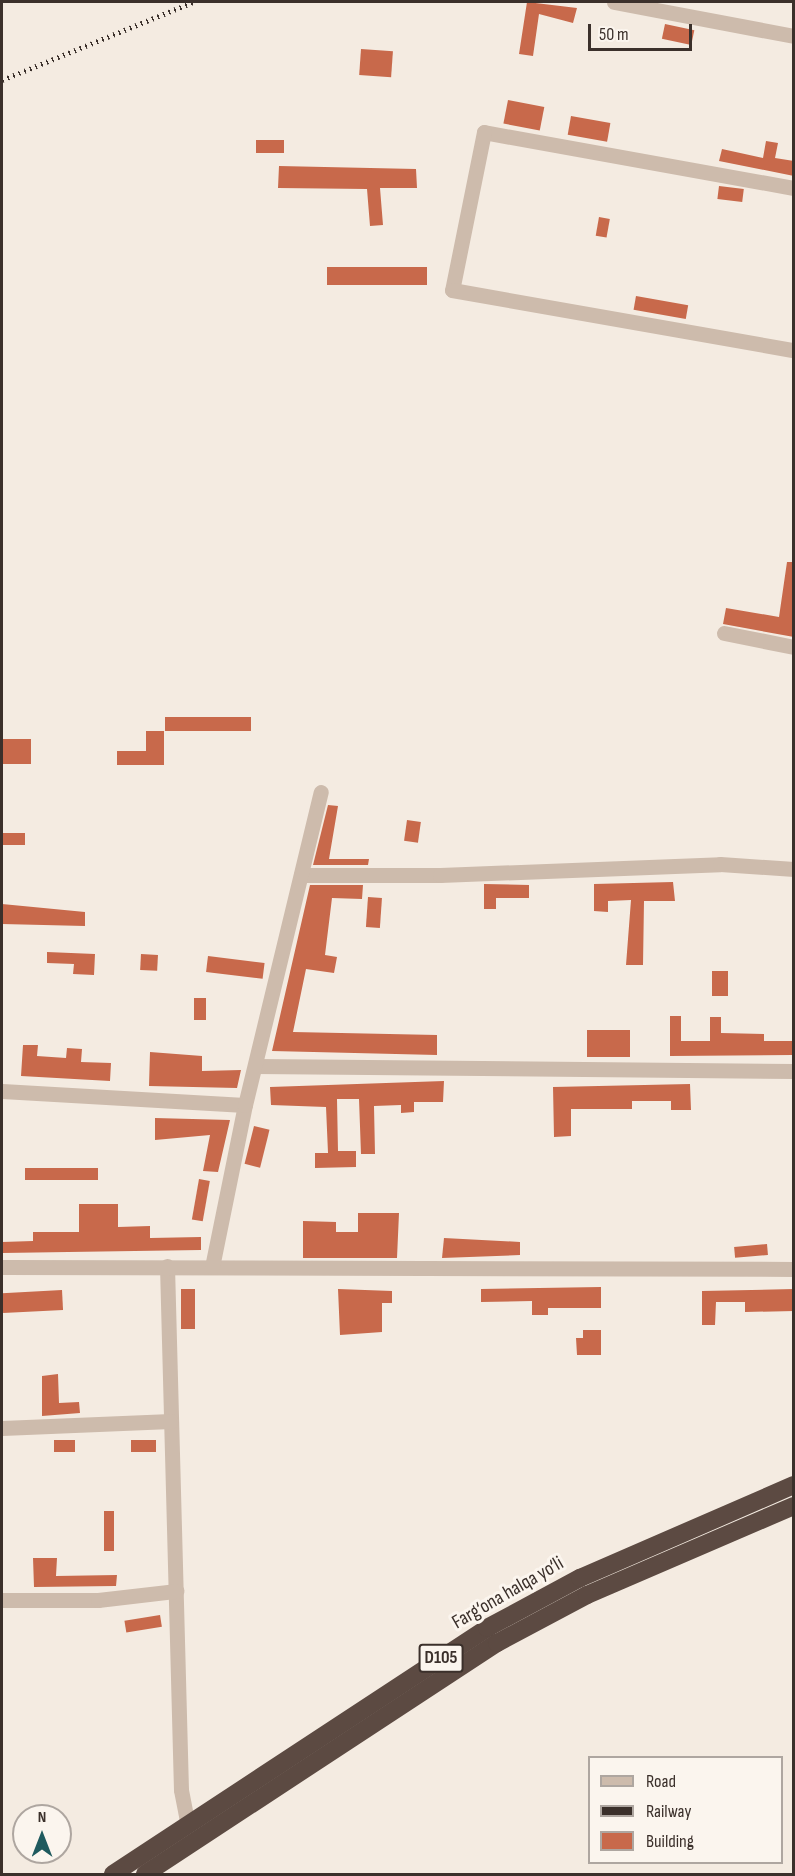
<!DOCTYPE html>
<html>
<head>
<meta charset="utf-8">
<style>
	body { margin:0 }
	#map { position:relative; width:795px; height:1876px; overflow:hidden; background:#f4ebe1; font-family:"Sofia Sans Condensed",sans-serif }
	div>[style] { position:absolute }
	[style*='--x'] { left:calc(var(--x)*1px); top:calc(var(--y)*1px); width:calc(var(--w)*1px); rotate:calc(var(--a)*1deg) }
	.building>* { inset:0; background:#c8694b; transform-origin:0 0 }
	.minor>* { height:15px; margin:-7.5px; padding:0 7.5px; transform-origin:7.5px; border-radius:7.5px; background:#cdbbac }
	.highway>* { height:18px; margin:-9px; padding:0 9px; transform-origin:9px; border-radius:9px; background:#5c4a42 }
	.rail>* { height:4.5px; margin-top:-2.25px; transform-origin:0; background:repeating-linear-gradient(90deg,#3b302b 0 1.5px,transparent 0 6px) }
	span { translate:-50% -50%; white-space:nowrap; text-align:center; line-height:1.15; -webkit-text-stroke:6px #fbf5ee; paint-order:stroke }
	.shield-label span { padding:2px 4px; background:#fbf5ee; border:2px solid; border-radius:4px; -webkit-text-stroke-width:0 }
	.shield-label { font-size:18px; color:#3b302b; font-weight:700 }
	.street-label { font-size:20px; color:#3b302b }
	.frame { position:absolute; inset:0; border:3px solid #3b302b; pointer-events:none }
	.legend { position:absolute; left:588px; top:1756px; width:195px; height:108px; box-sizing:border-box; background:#fbf5ee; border:2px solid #aea6a0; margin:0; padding:8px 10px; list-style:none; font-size:18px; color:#3b302b }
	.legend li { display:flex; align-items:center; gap:12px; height:30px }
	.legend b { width:30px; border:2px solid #aea6a0 }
	.north { position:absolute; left:12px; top:1804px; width:60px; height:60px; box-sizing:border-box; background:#fbf5ee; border:2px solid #aea6a0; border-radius:50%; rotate:0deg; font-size:16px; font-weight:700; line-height:24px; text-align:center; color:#3b302b }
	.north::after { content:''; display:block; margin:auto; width:21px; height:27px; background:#1f5a5e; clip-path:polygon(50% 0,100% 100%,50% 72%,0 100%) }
	.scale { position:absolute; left:588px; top:24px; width:104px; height:27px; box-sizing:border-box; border:3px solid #3b302b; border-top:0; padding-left:8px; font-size:18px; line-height:21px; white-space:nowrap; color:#3b302b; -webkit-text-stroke:4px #fbf5ee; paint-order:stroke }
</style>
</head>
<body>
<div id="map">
	<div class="building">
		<i style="clip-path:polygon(527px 2px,577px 8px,573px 23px,539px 14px,533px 56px,519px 54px)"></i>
		<i style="left:665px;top:24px;width:30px;height:15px;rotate:12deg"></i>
		<i style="left:361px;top:49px;width:32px;height:26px;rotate:4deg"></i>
		<i style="left:508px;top:100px;width:37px;height:24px;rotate:11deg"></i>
		<i style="left:571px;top:116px;width:40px;height:19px;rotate:10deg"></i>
		<i style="left:256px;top:140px;width:28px;height:13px"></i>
		<i style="clip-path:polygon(766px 141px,778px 143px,775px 158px,794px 161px,794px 176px,719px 161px,722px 149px,763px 158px)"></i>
		<i style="clip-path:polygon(279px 166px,416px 169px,417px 188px,380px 188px,383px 225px,370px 226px,367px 189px,278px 188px)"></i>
		<i style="left:719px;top:186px;width:25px;height:13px;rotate:7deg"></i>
		<i style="left:599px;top:217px;width:11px;height:19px;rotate:10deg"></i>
		<i style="left:427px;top:267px;width:18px;height:100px;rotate:90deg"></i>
		<i style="left:636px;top:296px;width:53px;height:14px;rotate:10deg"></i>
		<i style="clip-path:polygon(787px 562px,794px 562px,794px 637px,723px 624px,726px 608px,779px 617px)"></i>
		<i style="left:251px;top:717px;width:14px;height:86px;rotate:90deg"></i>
		<i style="clip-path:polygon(146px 731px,164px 731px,164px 765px,117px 765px,117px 751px,146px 751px)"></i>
		<i style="left:2px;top:739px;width:29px;height:25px"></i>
		<i style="clip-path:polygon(328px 805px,338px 806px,329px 859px,369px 859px,368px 865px,313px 865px)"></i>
		<i style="left:407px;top:820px;width:14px;height:21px;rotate:8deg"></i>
		<i style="left:2px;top:833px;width:23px;height:12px"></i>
		<i style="clip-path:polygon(673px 882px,675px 901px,644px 901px,643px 965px,626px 965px,631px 900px,608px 901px,608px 912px,594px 911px,594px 884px)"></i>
		<i style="clip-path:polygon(484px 884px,529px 885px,529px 898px,496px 898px,496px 909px,484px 909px)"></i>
		<i style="clip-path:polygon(310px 885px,363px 885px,362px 899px,332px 898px,325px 955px,337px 957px,334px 973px,306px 969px,293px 1032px,437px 1035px,437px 1055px,272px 1051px)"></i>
		<i style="left:368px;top:897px;width:14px;height:30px;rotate:4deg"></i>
		<i style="clip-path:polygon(2px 904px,85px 912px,85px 926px,2px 924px)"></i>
		<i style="clip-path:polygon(47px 952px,95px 954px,94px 975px,73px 974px,74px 964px,47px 963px)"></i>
		<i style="left:141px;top:954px;width:17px;height:16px;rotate:3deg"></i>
		<i style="left:208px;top:956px;width:57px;height:16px;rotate:7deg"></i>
		<i style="left:712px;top:971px;width:16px;height:25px"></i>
		<i style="left:194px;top:998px;width:12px;height:22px"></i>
		<i style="clip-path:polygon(670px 1016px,681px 1016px,681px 1041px,710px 1041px,710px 1017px,721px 1017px,721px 1033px,764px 1034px,764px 1041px,792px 1041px,792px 1055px,670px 1056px)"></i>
		<i style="left:587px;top:1030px;width:43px;height:27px"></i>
		<i style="clip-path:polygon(23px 1045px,38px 1045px,37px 1056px,66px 1058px,67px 1048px,82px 1049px,81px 1062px,111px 1063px,110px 1081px,21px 1076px)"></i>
		<i style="clip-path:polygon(150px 1052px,202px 1056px,202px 1071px,241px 1070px,237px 1088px,149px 1086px)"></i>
		<i style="clip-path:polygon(444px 1081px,443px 1102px,414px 1102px,414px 1112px,401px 1113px,401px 1105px,374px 1106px,375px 1154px,361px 1154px,359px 1099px,337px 1099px,338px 1151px,356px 1151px,356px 1167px,315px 1168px,315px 1153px,328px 1153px,326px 1107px,271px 1105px,270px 1087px)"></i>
		<i style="clip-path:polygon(690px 1084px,691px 1110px,671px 1110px,671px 1101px,632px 1101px,632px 1109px,571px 1109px,571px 1136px,554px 1137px,553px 1087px)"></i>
		<i style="clip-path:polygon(155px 1118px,230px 1120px,218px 1172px,203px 1171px,210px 1135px,155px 1140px)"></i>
		<i style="left:254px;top:1126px;width:16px;height:39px;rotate:14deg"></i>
		<i style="left:98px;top:1168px;width:12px;height:73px;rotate:90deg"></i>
		<i style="left:199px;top:1179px;width:11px;height:41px;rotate:10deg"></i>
		<i style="clip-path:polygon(79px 1204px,118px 1204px,118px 1227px,150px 1226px,150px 1238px,201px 1237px,201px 1250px,2px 1253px,2px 1242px,33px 1241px,33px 1232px,79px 1232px)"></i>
		<i style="clip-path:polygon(358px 1213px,399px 1213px,397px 1258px,303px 1258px,303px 1221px,336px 1222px,336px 1232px,358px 1232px)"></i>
		<i style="clip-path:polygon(444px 1238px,520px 1242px,520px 1255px,442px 1258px)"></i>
		<i style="left:767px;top:1244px;width:11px;height:33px;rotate:85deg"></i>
		<i style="clip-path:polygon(601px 1287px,601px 1308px,548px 1308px,548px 1315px,532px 1315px,532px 1301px,481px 1302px,481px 1289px)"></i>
		<i style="left:181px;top:1289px;width:14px;height:40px"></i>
		<i style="clip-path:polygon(338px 1289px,392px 1291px,392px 1303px,382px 1303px,382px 1332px,340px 1335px)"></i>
		<i style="clip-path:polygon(794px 1289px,794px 1311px,745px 1312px,745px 1302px,716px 1302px,715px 1325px,702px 1325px,702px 1291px)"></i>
		<i style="left:62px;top:1290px;width:20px;height:60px;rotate:87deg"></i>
		<i style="clip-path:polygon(601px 1330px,601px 1355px,577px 1355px,576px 1338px,583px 1338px,583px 1330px)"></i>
		<i style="clip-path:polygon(58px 1374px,59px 1403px,79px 1402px,80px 1413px,42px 1416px,42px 1376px)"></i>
		<i style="left:75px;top:1440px;width:12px;height:21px;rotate:90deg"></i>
		<i style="left:131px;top:1440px;width:25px;height:12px"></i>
		<i style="left:104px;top:1511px;width:10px;height:40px"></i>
		<i style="clip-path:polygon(33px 1558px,57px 1558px,56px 1576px,117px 1575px,116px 1586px,34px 1587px)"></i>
		<i style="left:160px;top:1615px;width:12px;height:36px;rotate:81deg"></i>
	</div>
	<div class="minor">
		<i style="--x:614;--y:2;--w:183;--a:10.7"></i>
		<i style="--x:794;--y:188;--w:315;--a:-169.8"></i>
		<i style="--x:484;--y:132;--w:161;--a:101.4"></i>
		<i style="--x:452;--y:290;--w:347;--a:10"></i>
		<i style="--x:724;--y:633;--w:71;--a:11.3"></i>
		<i style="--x:301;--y:875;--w:139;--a:0"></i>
		<i style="--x:440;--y:875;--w:280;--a:-2.2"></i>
		<i style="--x:720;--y:864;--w:74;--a:3.9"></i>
		<i style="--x:255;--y:1066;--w:539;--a:0.53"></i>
		<i style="--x:2;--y:1091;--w:243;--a:3.3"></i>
		<i style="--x:167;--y:1266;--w:524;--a:88.47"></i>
		<i style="--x:181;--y:1790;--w:33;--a:79"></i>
		<i style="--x:2;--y:1267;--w:792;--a:0.14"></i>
		<i style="--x:212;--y:1267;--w:165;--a:-78.5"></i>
		<i style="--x:245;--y:1105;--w:322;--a:-76.4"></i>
		<i style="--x:2;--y:1428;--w:169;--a:-2.4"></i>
		<i style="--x:2;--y:1600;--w:96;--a:0"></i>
		<i style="--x:98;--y:1600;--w:79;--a:-6.6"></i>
	</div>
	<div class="highway">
		<i style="--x:113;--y:1874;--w:448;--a:-33.3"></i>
		<i style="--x:487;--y:1628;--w:106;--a:-28.3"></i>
		<i style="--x:580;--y:1578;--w:233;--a:-23.5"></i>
		<i style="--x:145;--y:1874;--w:421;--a:-33.3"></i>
		<i style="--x:497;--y:1643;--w:102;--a:-28.1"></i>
		<i style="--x:587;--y:1595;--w:225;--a:-23.3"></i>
	</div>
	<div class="rail">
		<i style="--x:2;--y:80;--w:206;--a:-22.2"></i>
	</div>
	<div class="shield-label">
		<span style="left:441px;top:1658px">D105</span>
	</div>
	<div class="street-label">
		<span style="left:508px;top:1593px;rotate:-30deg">Farg‘ona halqa yo‘li</span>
	</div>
	<div class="frame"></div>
	<ul class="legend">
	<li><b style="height:8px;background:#cdbbac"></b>Road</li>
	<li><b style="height:8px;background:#3b302b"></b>Railway</li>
	<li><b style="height:16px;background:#c8694b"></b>Building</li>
	</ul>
	<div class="north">N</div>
	<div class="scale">50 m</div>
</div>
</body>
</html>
